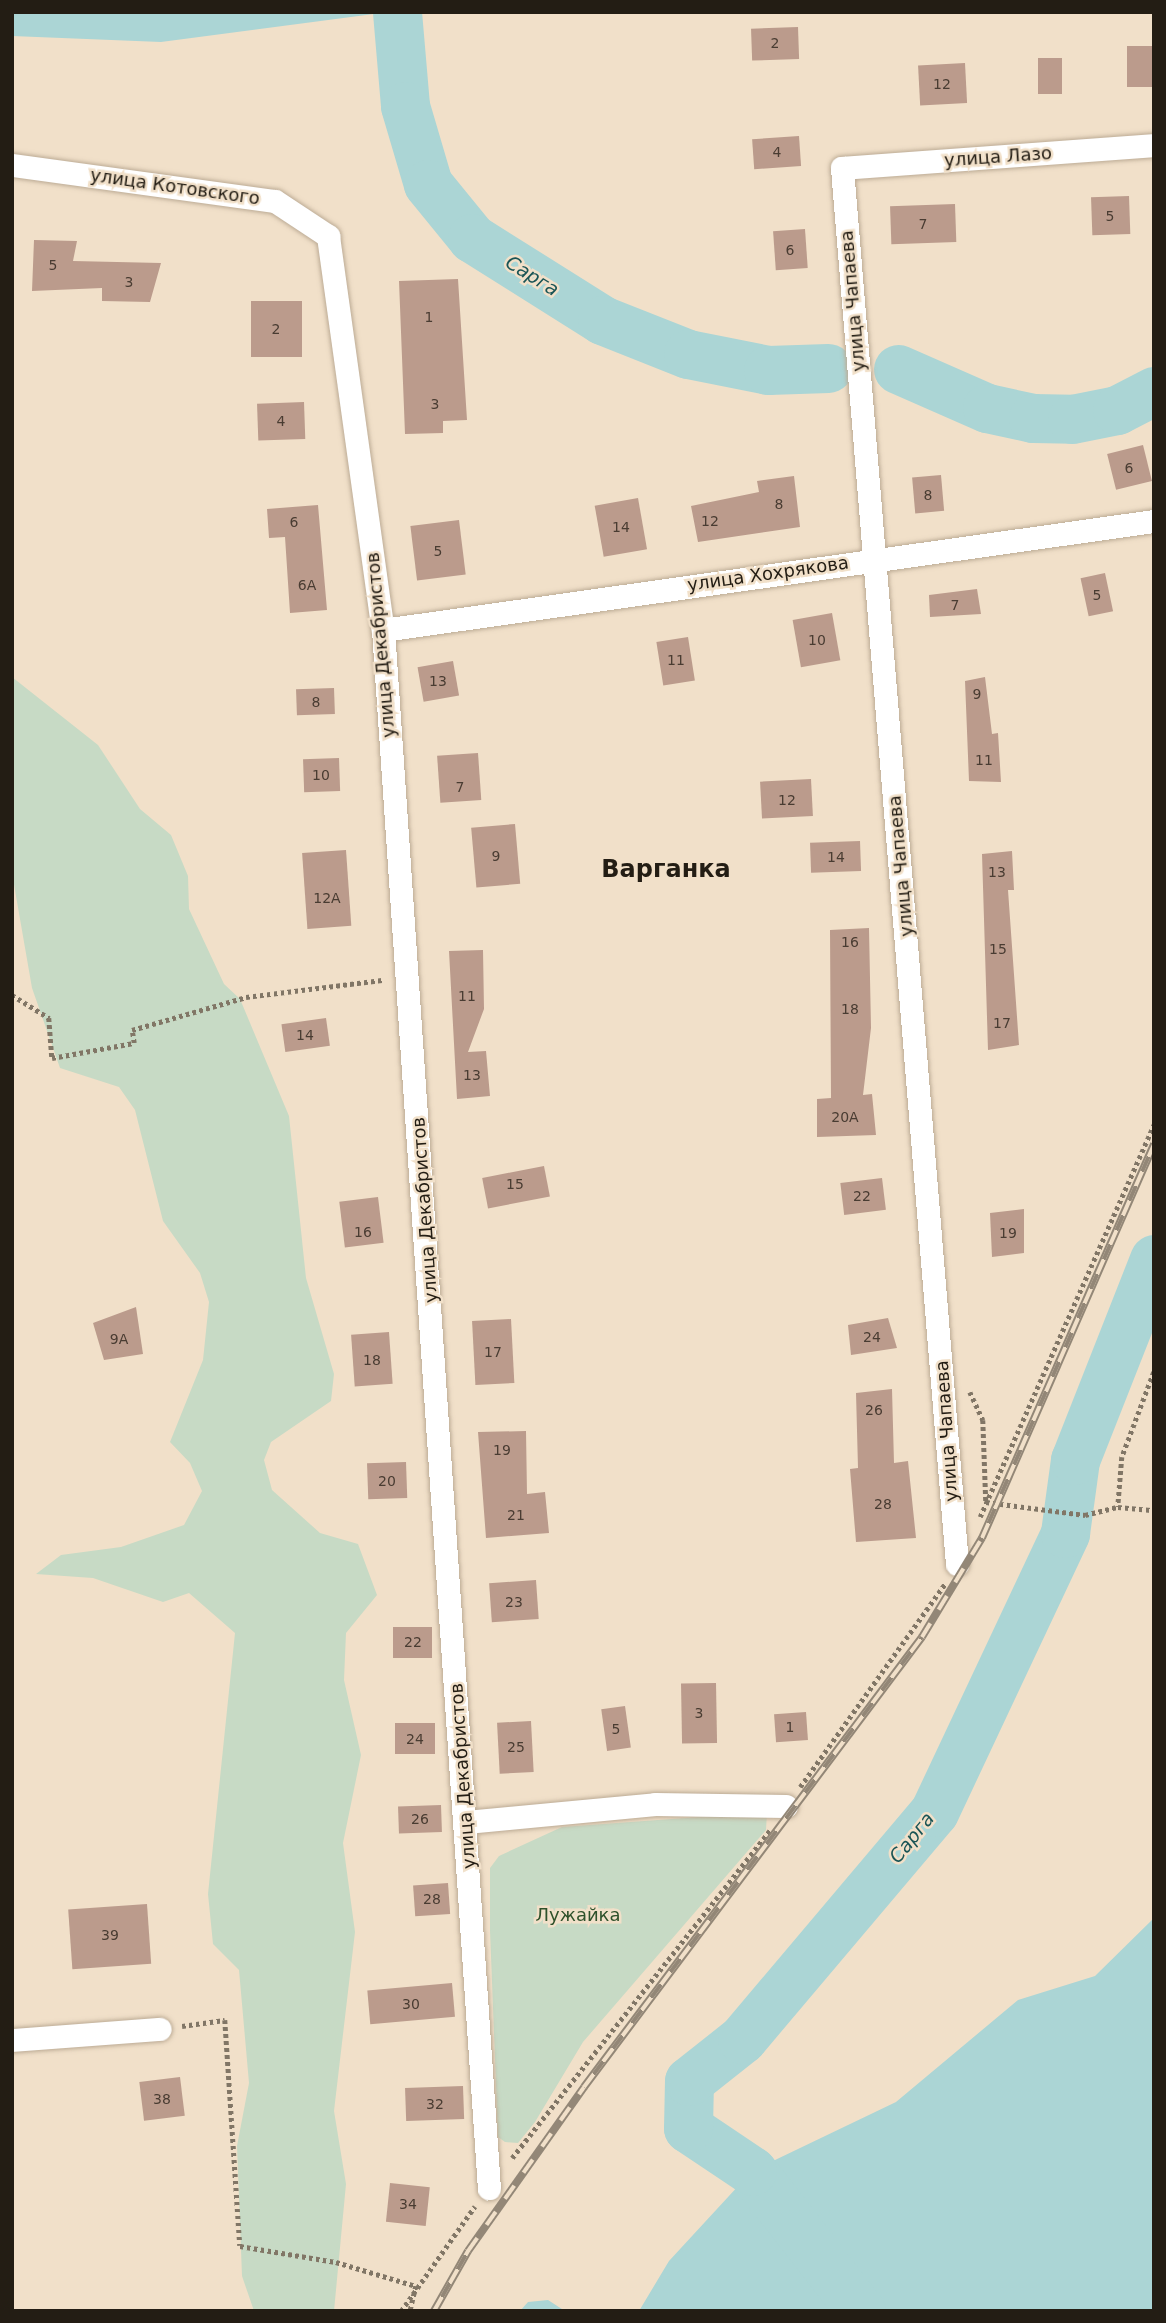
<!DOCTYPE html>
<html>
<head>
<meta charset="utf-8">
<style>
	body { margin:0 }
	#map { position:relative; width:1166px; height:2323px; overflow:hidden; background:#f1e0c9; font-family:"DejaVu Sans",sans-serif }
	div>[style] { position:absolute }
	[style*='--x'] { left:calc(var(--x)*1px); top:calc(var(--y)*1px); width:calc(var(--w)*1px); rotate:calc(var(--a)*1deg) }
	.green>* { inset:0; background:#c7dac5 }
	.water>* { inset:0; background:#abd5d5 }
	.river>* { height:49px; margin:-24.5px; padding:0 24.5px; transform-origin:24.5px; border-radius:24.5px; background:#abd5d5 }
	.building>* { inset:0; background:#bb9b8c; transform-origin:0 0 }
	.path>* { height:4.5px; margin-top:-2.25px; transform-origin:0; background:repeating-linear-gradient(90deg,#817666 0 3.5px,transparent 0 7px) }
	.roads { filter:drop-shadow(0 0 2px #bcab95) drop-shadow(0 0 2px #bcab95) }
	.minor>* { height:23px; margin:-11.5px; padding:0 11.5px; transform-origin:11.5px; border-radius:11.5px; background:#fff }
	.rail>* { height:8px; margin-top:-4px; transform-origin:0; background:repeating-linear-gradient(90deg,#f1e0c9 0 16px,#938777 0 32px); box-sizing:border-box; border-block:2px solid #938777 }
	span { translate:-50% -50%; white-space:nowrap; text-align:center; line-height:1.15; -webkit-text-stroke:5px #f1e0c9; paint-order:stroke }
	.number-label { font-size:14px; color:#493c32 }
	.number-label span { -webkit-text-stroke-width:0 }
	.street-label { font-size:18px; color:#231d14 }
	.park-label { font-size:18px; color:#2e512b }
	.water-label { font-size:19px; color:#195455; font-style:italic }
	.district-label { font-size:24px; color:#231d14; font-weight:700 }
	.frame { position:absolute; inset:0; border:14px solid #231d14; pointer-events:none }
</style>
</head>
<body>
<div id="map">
	<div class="green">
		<i style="clip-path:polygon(12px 677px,98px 745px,140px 809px,171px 835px,188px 876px,189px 909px,224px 984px,240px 999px,289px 1116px,306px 1278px,334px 1374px,331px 1401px,271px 1442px,264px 1460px,272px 1490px,320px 1533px,358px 1544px,377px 1595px,346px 1633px,344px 1680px,361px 1755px,343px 1843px,355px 1932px,334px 2111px,346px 2184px,334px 2311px,254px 2311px,242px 2276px,237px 2146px,249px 2083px,239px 1970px,213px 1944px,208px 1894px,235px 1633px,189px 1593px,163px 1602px,93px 1578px,36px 1574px,61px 1555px,121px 1547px,184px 1525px,202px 1491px,190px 1463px,170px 1442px,203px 1360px,209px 1302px,200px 1273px,163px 1221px,135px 1110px,119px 1087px,60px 1068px,32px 988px,12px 873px)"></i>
		<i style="clip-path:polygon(767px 1812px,766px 1830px,583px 2042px,535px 2122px,518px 2143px,505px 2142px,498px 2137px,490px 1930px,490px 1868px,499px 1856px,562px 1827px)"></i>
	</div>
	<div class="water">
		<i style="clip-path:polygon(12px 12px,389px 12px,161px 42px,12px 36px)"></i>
		<i style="clip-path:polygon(1154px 1918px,1154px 2311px,639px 2311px,669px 2261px,752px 2171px,896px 2102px,1018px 2000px,1095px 1976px)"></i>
		<i style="clip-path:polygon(548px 2300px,565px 2311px,520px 2311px,528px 2302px)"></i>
	</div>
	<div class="river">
		<i style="--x:397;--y:12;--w:94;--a:85.1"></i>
		<i style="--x:405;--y:106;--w:81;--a:73.6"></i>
		<i style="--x:428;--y:184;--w:70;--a:50.8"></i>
		<i style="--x:472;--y:238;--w:154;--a:32.2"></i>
		<i style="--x:602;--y:320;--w:92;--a:21.6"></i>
		<i style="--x:688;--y:354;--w:82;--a:11.3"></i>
		<i style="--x:768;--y:370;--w:60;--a:-1.9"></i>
		<i style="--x:898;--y:369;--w:97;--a:23.7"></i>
		<i style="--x:987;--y:408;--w:47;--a:12.3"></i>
		<i style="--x:1033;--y:418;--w:39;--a:1"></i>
		<i style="--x:1072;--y:419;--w:46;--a:-11.3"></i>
		<i style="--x:1117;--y:410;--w:42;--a:-27.2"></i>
		<i style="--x:861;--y:2311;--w:177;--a:-127.9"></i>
		<i style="--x:752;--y:2171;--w:77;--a:-146.1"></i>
		<i style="--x:688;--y:2128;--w:47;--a:-88.8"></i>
		<i style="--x:689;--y:2081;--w:68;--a:-38.4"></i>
		<i style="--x:742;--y:2039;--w:297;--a:-49.8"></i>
		<i style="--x:934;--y:1812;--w:308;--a:-64.8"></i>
		<i style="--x:1065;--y:1533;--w:74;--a:-82.2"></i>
		<i style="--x:1075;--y:1460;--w:216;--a:-68.5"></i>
	</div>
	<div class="building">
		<i style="left:798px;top:27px;width:32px;height:47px;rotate:88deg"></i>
		<i style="left:1154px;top:46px;width:41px;height:27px;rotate:90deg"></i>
		<i style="left:1038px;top:58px;width:24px;height:36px"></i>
		<i style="left:965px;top:63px;width:40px;height:47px;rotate:87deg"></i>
		<i style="left:799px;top:136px;width:30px;height:47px;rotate:86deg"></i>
		<i style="left:1129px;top:196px;width:38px;height:38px;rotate:88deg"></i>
		<i style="left:955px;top:204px;width:38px;height:65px;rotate:88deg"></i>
		<i style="left:805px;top:229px;width:39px;height:32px;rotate:86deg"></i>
		<i style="clip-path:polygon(34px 240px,77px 241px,73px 261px,161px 263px,150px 302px,102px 301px,102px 288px,32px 291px)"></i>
		<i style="clip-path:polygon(458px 279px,467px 420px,443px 421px,443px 433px,405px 434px,399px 281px)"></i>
		<i style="left:251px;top:301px;width:51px;height:56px"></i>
		<i style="left:304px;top:402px;width:37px;height:47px;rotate:88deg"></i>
		<i style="left:1143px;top:445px;width:37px;height:37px;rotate:76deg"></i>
		<i style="left:941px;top:475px;width:36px;height:29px;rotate:85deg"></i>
		<i style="clip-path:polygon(794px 476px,800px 527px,698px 542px,691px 506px,759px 492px,757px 481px)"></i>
		<i style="left:638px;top:498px;width:52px;height:44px;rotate:80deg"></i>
		<i style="clip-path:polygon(318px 505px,327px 610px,290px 613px,285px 537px,269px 538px,267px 509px)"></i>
		<i style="left:459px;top:520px;width:55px;height:49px;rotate:83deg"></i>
		<i style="left:1105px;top:573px;width:39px;height:25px;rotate:78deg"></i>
		<i style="clip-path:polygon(977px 589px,981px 614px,930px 617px,929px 595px)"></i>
		<i style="left:832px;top:613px;width:48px;height:40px;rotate:80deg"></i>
		<i style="left:688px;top:637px;width:44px;height:32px;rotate:81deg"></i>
		<i style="left:453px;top:661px;width:35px;height:36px;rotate:80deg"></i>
		<i style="clip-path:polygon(985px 677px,992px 734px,998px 733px,1001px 782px,969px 781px,965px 681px)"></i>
		<i style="left:334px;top:688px;width:26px;height:38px;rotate:88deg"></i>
		<i style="left:478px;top:753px;width:47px;height:41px;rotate:86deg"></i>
		<i style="left:339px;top:758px;width:33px;height:36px;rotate:88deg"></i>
		<i style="left:811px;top:779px;width:37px;height:51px;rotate:87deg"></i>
		<i style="left:515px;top:824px;width:60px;height:44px;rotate:85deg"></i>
		<i style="left:860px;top:841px;width:30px;height:50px;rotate:88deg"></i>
		<i style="left:346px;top:850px;width:76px;height:44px;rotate:86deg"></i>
		<i style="clip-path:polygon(1012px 851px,1014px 890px,1008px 890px,1019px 1045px,988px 1050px,982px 854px)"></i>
		<i style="clip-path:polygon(869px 928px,871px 1028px,863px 1095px,872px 1094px,876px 1135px,817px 1137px,817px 1099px,831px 1098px,830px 930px)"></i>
		<i style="clip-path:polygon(483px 950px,484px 1009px,468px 1052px,486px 1051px,490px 1096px,457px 1099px,449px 951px)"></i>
		<i style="left:326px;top:1018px;width:28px;height:45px;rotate:82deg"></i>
		<i style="left:544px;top:1166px;width:31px;height:63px;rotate:79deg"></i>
		<i style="left:882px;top:1178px;width:32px;height:42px;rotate:83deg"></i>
		<i style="left:378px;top:1197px;width:46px;height:39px;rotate:83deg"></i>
		<i style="clip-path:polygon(1024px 1209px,1024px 1253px,992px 1257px,990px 1213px)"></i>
		<i style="clip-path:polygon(136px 1307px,143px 1354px,104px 1360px,93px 1323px)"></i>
		<i style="clip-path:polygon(888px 1318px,897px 1348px,851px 1355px,848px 1325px)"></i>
		<i style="left:511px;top:1319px;width:64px;height:39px;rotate:87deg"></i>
		<i style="left:389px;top:1332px;width:52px;height:38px;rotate:86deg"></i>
		<i style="clip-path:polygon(892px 1389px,894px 1463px,908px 1461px,916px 1538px,856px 1542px,850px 1469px,858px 1468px,856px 1393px)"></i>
		<i style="clip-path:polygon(526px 1431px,527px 1494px,545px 1492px,549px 1533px,486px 1538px,478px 1432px)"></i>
		<i style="left:406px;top:1462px;width:36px;height:39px;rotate:88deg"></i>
		<i style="left:536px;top:1580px;width:39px;height:47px;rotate:86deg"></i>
		<i style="left:393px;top:1627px;width:39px;height:31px"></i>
		<i style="left:716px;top:1683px;width:60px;height:35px;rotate:89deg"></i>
		<i style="left:625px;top:1706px;width:42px;height:24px;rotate:82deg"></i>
		<i style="left:806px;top:1712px;width:28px;height:32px;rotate:86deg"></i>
		<i style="left:531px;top:1721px;width:51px;height:34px;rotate:87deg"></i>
		<i style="left:435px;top:1723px;width:31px;height:40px;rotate:90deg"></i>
		<i style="left:441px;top:1805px;width:27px;height:43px;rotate:88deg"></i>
		<i style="left:448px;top:1883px;width:31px;height:35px;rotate:86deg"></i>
		<i style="left:147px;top:1904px;width:60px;height:79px;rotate:86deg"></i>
		<i style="left:452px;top:1983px;width:34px;height:85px;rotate:85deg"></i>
		<i style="left:180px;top:2077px;width:39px;height:41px;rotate:83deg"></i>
		<i style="left:463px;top:2086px;width:33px;height:58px;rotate:88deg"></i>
		<i style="left:390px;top:2183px;width:40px;height:39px;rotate:6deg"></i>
	</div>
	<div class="path">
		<i style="--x:12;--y:995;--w:44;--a:31.9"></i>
		<i style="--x:49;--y:1018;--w:40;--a:85.7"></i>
		<i style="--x:52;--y:1058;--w:83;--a:-10.4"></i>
		<i style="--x:134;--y:1043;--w:13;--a:-99"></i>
		<i style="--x:132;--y:1030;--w:119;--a:-16.1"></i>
		<i style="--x:246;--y:997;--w:137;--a:-7.1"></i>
		<i style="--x:1154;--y:1372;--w:91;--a:110.6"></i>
		<i style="--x:1122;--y:1457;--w:50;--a:94.6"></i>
		<i style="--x:1118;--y:1507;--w:36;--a:5"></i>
		<i style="--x:970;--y:1392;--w:31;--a:65"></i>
		<i style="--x:983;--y:1420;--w:82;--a:87.9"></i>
		<i style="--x:986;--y:1502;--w:100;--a:7.5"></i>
		<i style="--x:1085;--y:1515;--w:34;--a:-14"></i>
		<i style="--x:980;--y:1517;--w:430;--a:-66.1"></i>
		<i style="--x:800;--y:1787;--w:249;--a:-54.5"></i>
		<i style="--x:182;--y:2026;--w:43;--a:-7.9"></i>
		<i style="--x:225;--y:2020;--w:226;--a:86.2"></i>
		<i style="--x:240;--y:2246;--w:97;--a:9.5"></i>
		<i style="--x:336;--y:2262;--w:84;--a:16.7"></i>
		<i style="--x:416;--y:2286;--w:26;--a:103"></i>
		<i style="--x:512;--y:2158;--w:419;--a:-51.8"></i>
		<i style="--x:401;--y:2311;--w:128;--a:-54.8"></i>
	</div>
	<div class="roads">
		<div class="minor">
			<i style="--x:12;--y:165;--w:265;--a:7.8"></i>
			<i style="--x:275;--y:201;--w:64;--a:33.4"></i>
			<i style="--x:328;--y:236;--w:398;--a:82.1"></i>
			<i style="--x:383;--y:630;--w:1562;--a:86.11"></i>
			<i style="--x:383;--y:630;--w:779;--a:-8.05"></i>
			<i style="--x:957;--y:1564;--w:1401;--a:-94.71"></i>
			<i style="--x:842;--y:168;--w:313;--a:-4.2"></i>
			<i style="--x:466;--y:1822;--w:190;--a:-5.4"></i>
			<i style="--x:655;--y:1804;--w:131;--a:0.9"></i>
			<i style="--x:12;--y:2040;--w:148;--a:-4.3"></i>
		</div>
	</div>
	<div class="rail">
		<i style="--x:434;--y:2311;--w:69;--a:-60.5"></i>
		<i style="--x:468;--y:2251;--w:201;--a:-54.7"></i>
		<i style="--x:584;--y:2087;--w:563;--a:-53.09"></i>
		<i style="--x:922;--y:1637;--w:116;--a:-58.8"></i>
		<i style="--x:982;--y:1538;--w:430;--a:-66.4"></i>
	</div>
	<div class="number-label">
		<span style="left:775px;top:43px">2</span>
		<span style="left:942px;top:84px">12</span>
		<span style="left:777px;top:152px">4</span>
		<span style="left:1110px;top:216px">5</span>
		<span style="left:923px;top:224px">7</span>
		<span style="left:790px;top:250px">6</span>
		<span style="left:53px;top:265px">5</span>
		<span style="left:129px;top:282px">3</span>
		<span style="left:429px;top:317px">1</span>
		<span style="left:276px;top:329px">2</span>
		<span style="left:435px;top:404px">3</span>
		<span style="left:281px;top:421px">4</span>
		<span style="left:1129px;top:468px">6</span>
		<span style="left:928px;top:495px">8</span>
		<span style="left:779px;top:504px">8</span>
		<span style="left:710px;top:521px">12</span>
		<span style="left:294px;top:522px">6</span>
		<span style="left:621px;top:527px">14</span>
		<span style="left:438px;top:551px">5</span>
		<span style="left:307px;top:585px">6А</span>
		<span style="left:1097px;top:595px">5</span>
		<span style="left:955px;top:605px">7</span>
		<span style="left:817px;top:640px">10</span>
		<span style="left:676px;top:660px">11</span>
		<span style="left:438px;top:681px">13</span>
		<span style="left:977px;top:694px">9</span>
		<span style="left:316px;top:702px">8</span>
		<span style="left:984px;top:760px">11</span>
		<span style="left:321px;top:775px">10</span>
		<span style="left:460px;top:787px">7</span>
		<span style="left:787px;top:800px">12</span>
		<span style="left:496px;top:856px">9</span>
		<span style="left:836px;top:857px">14</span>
		<span style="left:997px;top:872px">13</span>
		<span style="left:327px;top:898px">12А</span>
		<span style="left:850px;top:942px">16</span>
		<span style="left:998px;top:949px">15</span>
		<span style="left:467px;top:996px">11</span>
		<span style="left:850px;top:1009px">18</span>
		<span style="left:1002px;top:1023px">17</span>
		<span style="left:305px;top:1035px">14</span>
		<span style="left:472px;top:1075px">13</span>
		<span style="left:845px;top:1117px">20А</span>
		<span style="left:515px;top:1184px">15</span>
		<span style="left:862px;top:1196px">22</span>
		<span style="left:363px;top:1232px">16</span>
		<span style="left:1008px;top:1233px">19</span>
		<span style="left:872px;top:1337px">24</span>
		<span style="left:119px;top:1339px">9А</span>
		<span style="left:493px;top:1352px">17</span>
		<span style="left:372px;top:1360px">18</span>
		<span style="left:874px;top:1410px">26</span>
		<span style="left:502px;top:1450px">19</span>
		<span style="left:387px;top:1481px">20</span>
		<span style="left:883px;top:1504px">28</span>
		<span style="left:516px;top:1515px">21</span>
		<span style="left:514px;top:1602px">23</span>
		<span style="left:413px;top:1642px">22</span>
		<span style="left:699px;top:1713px">3</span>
		<span style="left:790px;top:1727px">1</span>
		<span style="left:616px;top:1729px">5</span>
		<span style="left:415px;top:1739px">24</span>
		<span style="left:516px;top:1747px">25</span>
		<span style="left:420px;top:1819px">26</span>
		<span style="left:432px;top:1899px">28</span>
		<span style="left:110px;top:1935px">39</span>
		<span style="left:411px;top:2004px">30</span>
		<span style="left:162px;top:2099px">38</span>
		<span style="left:435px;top:2104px">32</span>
		<span style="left:408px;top:2204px">34</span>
	</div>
	<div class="street-label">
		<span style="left:998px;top:157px;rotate:-4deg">улица Лазо</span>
		<span style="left:175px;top:187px;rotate:8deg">улица Котовского</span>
		<span style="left:853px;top:301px;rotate:-95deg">улица Чапаева</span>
		<span style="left:768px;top:574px;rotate:-8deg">улица Хохрякова</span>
		<span style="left:381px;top:645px;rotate:-95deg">улица Декабристов</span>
		<span style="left:901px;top:866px;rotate:-95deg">улица Чапаева</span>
		<span style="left:425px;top:1210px;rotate:-94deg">улица Декабристов</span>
		<span style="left:947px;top:1431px;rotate:-94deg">улица Чапаева</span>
		<span style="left:463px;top:1776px;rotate:-94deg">улица Декабристов</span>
	</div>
	<div class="park-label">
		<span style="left:578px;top:1915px">Лужайка</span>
	</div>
	<div class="water-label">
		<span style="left:532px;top:276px;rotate:32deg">Сарга</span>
		<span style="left:912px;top:1838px;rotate:-51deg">Сарга</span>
	</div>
	<div class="district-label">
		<span style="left:666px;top:870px">Варганка</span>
	</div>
	<div class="frame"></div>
</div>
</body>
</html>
